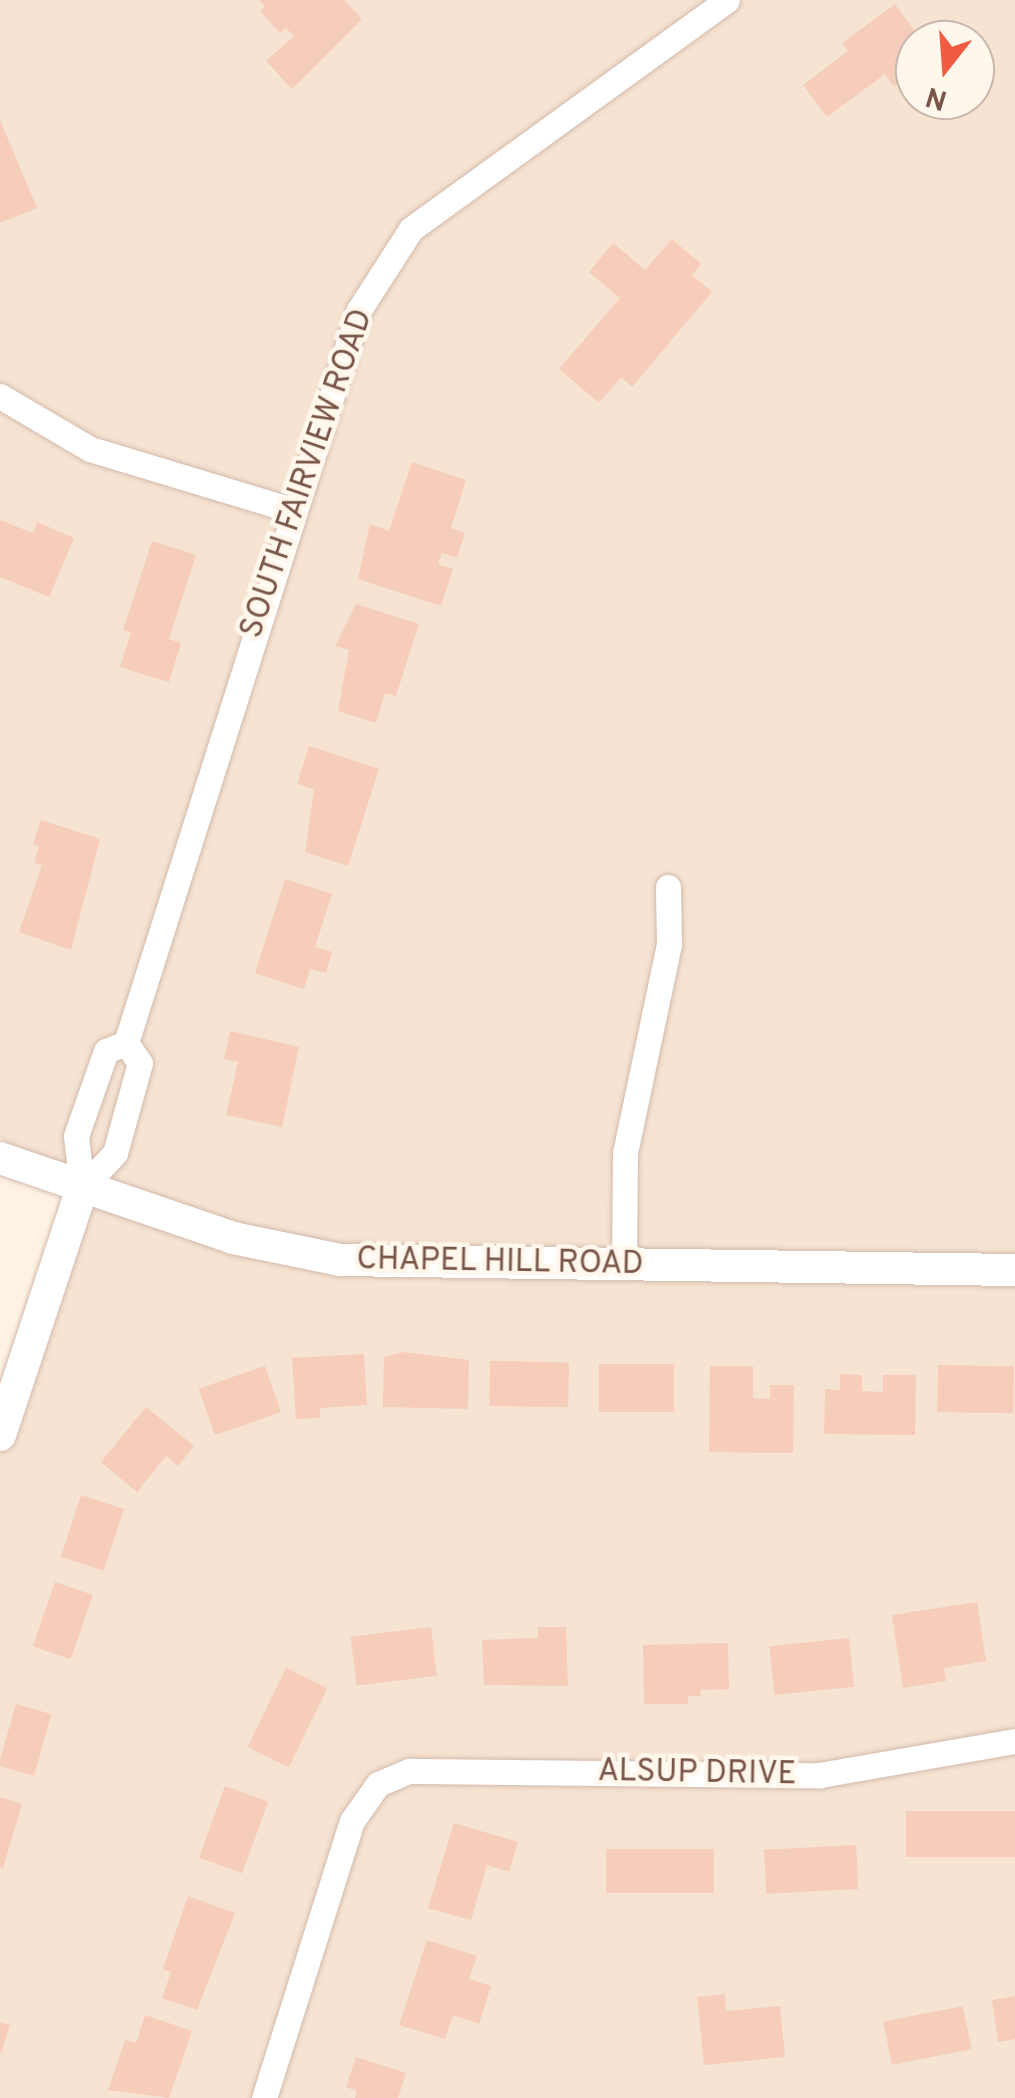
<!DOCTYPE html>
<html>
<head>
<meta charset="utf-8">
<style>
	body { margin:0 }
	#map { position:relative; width:1015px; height:2098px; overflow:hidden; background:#fef2e4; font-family:Overpass,sans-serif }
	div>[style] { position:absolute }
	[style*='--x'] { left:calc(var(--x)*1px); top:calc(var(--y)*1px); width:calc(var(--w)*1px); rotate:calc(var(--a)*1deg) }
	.residential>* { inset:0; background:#f6e3d2 }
	.building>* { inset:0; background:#f5cdba; transform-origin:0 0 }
	.roads { filter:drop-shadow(0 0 2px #d2baac) drop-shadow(0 0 2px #d2baac) }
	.minor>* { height:25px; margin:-12.5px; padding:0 12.5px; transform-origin:12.5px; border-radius:12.5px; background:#fff }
	.tertiary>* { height:32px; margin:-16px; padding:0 16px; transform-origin:16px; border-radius:16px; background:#fff }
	span { translate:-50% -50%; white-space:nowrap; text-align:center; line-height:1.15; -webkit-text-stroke:9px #fff6ec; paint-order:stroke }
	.street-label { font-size:32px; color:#785547 }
	.north { position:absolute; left:895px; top:20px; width:100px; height:100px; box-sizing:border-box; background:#fff6ec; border:2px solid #c9b6aa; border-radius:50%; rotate:197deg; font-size:28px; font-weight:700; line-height:40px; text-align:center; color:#785547 }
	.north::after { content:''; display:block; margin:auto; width:35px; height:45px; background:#f05c41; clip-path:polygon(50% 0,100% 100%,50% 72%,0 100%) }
</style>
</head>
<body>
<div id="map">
	<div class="residential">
		<i style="clip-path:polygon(evenodd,0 0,1015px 0,1015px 2098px,0 2098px,0 1421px,80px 1189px,0 1138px,0 0,915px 40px,975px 40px,975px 100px,915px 100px,915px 40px)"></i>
	</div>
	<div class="building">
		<i style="clip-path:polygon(259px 0,344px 0,362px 19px,292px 89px,266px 61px,294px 36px,286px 28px,280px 33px,260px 11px,265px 6px)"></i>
		<i style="clip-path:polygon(895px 4px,921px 40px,909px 56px,915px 72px,894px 87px,885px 74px,827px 117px,803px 85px,848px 51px,842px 43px)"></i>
		<i style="clip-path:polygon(0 120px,37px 208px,0 223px)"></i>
		<i style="clip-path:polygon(672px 239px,701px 264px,692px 275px,712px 292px,632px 387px,621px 377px,599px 403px,559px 369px,620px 298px,589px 272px,613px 243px,645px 270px)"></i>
		<i style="clip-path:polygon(412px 462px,466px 480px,451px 528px,465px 533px,457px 558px,442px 553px,438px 564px,453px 569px,441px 606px,358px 579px,370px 524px,389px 531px)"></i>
		<i style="clip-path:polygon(0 520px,33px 533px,37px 522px,74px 538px,49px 597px,0 577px)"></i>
		<i style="clip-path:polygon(152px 541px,196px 555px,169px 639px,181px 643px,169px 682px,120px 667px,131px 632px,123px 630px)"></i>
		<i style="clip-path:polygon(356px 604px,419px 624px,396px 696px,385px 693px,376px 723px,338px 711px,349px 650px,335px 646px)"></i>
		<i style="clip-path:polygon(309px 746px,379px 769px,348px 866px,305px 852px,314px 789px,297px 784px)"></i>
		<i style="clip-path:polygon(41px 820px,100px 839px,71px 950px,19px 932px,42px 865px,34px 863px,39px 846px,33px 844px)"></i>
		<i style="clip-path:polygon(285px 879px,332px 894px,315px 947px,332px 952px,326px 973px,310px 969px,304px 989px,255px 973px)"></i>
		<i style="clip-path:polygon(230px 1031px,299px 1047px,282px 1127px,226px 1115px,238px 1062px,224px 1059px)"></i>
		<i style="clip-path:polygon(404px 1352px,469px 1360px,468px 1409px,383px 1407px,384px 1357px)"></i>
		<i style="clip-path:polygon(364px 1354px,367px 1405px,320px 1408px,320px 1418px,296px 1419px,292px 1358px)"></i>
		<i style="left:490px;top:1361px;width:79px;height:45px;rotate:1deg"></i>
		<i style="left:599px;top:1364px;width:75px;height:48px"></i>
		<i style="left:938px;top:1365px;width:76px;height:47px;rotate:1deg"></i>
		<i style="left:265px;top:1366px;width:49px;height:70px;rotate:71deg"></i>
		<i style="clip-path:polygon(710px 1366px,753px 1366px,753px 1398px,770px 1399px,770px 1385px,794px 1385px,793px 1453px,709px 1452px)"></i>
		<i style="clip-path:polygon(840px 1374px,862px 1375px,862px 1391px,883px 1392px,883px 1375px,916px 1375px,915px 1435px,824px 1434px,825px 1389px,840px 1390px)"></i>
		<i style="clip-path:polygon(146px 1407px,194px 1446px,178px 1466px,166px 1456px,137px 1492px,101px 1462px)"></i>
		<i style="left:81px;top:1495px;width:45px;height:65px;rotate:18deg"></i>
		<i style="left:55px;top:1582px;width:40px;height:68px;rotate:19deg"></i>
		<i style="clip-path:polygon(977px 1602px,986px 1661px,944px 1668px,946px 1681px,903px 1688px,892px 1615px)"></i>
		<i style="left:431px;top:1627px;width:49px;height:81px;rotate:83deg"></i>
		<i style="clip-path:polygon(538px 1627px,566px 1627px,568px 1686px,484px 1685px,482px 1640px,538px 1638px)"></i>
		<i style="left:849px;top:1638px;width:49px;height:80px;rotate:84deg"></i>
		<i style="clip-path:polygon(728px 1643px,729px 1689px,700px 1690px,701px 1696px,688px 1696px,688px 1704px,644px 1704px,643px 1645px)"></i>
		<i style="left:286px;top:1668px;width:46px;height:88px;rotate:26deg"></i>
		<i style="left:16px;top:1704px;width:37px;height:64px;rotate:16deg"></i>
		<i style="left:225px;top:1786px;width:46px;height:76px;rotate:20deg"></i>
		<i style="clip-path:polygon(0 1797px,22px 1804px,3px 1868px,0 1867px)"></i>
		<i style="left:1015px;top:1811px;width:46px;height:109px;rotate:90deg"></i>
		<i style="clip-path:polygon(454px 1823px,518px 1842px,509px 1872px,487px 1865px,471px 1920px,428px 1908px)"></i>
		<i style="left:856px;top:1845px;width:44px;height:92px;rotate:87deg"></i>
		<i style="left:606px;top:1849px;width:108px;height:44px"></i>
		<i style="clip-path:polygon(188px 1896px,235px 1913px,197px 2010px,162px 1998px,171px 1972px,163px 1969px)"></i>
		<i style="clip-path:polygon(427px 1940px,477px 1956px,469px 1979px,491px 1986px,479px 2024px,453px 2015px,445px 2039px,399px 2025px)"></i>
		<i style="clip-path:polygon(725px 1994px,726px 2011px,780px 2006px,785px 2057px,704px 2065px,697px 1997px)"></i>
		<i style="clip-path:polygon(1015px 1996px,1015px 2039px,998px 2042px,992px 2000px)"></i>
		<i style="left:963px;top:2006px;width:44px;height:81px;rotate:79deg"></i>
		<i style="clip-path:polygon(145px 2015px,192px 2031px,169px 2098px,108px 2090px,125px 2040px,136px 2043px)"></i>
		<i style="clip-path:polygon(0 2022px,10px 2025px,1px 2053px,0 2053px)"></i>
		<i style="clip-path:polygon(356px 2057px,406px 2073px,398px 2098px,355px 2098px,357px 2091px,346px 2087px)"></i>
	</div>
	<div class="roads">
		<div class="minor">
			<i style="--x:0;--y:396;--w:104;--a:30.5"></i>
			<i style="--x:90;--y:449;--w:211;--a:16.8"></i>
			<i style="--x:126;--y:1043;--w:769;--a:-72.37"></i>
			<i style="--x:359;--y:310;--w:96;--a:-57.3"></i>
			<i style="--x:411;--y:229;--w:390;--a:-35.9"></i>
			<i style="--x:82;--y:1188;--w:48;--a:-46.7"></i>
			<i style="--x:115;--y:1153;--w:93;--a:-74.5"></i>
			<i style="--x:140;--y:1063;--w:24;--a:-125"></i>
			<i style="--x:82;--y:1188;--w:52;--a:-96.6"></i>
			<i style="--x:76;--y:1136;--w:90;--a:-70.6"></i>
			<i style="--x:106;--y:1051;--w:22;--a:-22"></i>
			<i style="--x:624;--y:1266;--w:113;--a:-89.5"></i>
			<i style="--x:625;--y:1153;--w:214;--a:-78.1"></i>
			<i style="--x:669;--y:944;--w:57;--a:-91"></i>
			<i style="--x:264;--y:2098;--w:291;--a:-72.4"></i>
			<i style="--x:352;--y:1821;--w:45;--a:-54.9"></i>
			<i style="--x:378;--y:1784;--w:34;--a:-23"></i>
			<i style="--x:409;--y:1771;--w:411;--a:0.6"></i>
			<i style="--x:820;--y:1775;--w:198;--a:-9.9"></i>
		</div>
		<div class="tertiary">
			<i style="--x:0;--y:1158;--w:246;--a:18.9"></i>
			<i style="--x:233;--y:1238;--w:109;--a:11.6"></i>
			<i style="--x:340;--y:1260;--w:675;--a:0.85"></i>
			<i style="--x:0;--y:1435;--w:260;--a:-71.6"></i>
		</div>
	</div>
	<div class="street-label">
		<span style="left:308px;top:474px;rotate:-71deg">SOUTH FAIRVIEW ROAD</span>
		<span style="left:500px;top:1263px;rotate:1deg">CHAPEL HILL ROAD</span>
		<span style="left:697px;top:1774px;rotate:1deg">ALSUP DRIVE</span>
	</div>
	<div class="north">N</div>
</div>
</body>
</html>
